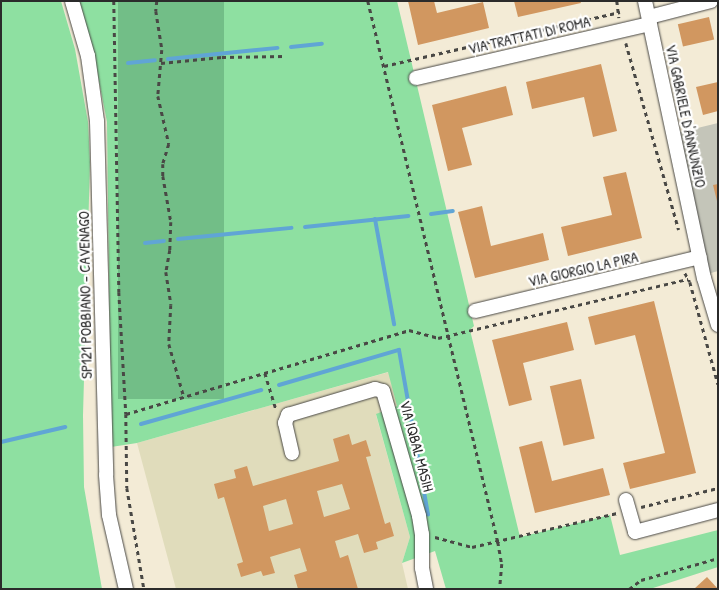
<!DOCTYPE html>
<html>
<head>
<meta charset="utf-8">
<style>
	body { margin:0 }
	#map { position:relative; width:719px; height:590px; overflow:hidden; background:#f3ebd6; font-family:"Patrick Hand",sans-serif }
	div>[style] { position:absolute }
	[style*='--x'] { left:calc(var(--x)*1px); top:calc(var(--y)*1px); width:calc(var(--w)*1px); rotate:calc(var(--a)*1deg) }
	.built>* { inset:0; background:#e0dcbb }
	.industrial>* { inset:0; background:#c4c5b9 }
	.green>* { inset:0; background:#8ee0a1 }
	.forest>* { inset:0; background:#72be87; transform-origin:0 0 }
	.stream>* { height:4px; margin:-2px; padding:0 2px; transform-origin:2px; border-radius:2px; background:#60a5d5 }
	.building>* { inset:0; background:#d19760; transform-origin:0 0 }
	.path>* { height:2.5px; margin-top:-1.25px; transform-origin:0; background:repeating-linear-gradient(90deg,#494845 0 4px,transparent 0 8px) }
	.roads { filter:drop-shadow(0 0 1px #494845) drop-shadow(0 0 1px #494845) }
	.minor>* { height:14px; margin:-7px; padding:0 7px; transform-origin:7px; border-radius:7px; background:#fff }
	span { translate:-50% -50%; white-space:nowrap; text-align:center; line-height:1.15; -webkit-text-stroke:4.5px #fff; paint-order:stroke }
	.street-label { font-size:15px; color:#2b2b2b }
	.frame { position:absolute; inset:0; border:2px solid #2b2b2b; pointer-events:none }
</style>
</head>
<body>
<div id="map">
	<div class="built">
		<i style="clip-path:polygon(389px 372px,398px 406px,376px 415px,410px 537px,402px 563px,408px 589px,176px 589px,137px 443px)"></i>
	</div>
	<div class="industrial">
		<i style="clip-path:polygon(718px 123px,718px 271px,704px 275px,673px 134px)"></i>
	</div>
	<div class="green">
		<i style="clip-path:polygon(1px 1px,61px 1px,75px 49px,88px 122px,90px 162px,83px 415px,84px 487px,102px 589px,1px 589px)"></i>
		<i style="clip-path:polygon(78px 1px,397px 1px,474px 326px,470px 330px,520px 537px,610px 515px,620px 555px,718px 530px,718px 567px,650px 589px,446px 589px,435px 551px,402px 563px,410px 537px,376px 414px,397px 406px,388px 372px,137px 443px,111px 447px,107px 122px,95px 61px)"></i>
	</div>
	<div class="forest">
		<i style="left:118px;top:1px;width:106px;height:398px"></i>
	</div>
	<div class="stream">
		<i style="--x:291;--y:47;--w:31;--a:-6"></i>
		<i style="--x:168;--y:59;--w:110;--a:-5.8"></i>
		<i style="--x:128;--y:63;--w:27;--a:-6"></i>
		<i style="--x:431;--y:214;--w:22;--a:-8"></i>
		<i style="--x:375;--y:219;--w:107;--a:79.7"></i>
		<i style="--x:305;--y:227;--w:104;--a:-6.1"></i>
		<i style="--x:178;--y:239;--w:114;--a:-5.6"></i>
		<i style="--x:145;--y:243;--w:19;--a:-6"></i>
		<i style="--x:279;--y:385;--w:125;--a:-16.3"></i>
		<i style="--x:399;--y:350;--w:167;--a:80"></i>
		<i style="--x:141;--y:424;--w:125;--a:-15.8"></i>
		<i style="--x:1;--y:442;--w:66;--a:-13.2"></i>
	</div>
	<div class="building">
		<i style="clip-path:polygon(408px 1px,434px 1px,437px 13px,483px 2px,489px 28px,418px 45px)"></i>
		<i style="clip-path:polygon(514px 1px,580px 1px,581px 3px,518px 17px)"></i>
		<i style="left:709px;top:17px;width:23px;height:32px;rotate:77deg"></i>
		<i style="clip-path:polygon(601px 64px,617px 131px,593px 137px,584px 97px,532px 109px,526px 82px)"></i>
		<i style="clip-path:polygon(718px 82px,718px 111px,703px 115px,696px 87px)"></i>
		<i style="clip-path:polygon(506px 86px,513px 115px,462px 128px,472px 165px,448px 171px,432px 105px)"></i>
		<i style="clip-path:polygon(626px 172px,642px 238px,568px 256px,561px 227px,612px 215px,603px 177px)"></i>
		<i style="clip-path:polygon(718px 184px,718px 201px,717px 201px,713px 185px)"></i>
		<i style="clip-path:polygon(482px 206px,491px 246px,543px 233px,549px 260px,475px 278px,458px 212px)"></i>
		<i style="clip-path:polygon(654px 301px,696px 473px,630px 489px,623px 463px,665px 453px,635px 335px,595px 345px,588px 317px)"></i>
		<i style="clip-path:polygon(567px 322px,574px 350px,523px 363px,532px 400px,509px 406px,492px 340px)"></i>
		<i style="left:581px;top:379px;width:61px;height:32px;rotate:77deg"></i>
		<i style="clip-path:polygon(evenodd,349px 434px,352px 445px,366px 440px,371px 456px,366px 457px,385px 524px,390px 522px,394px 536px,376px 542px,378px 549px,364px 553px,358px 534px,335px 541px,340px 558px,348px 555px,358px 589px,298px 589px,294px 575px,307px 571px,300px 548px,270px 557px,275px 573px,263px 576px,261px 571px,241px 577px,237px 564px,243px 562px,224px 497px,218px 499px,214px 484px,236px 478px,234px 470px,247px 466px,253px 486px,339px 461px,333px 439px,349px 434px,342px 484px,350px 509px,324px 517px,317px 491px,342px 484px,349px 434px,286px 499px,293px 524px,269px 531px,263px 506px,286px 499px)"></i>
		<i style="clip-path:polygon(542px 441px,552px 481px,603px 468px,610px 495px,535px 513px,519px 447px)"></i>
		<i style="clip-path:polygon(707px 577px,718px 589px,694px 589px)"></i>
	</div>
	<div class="path">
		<i style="--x:114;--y:1;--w:291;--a:89"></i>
		<i style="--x:119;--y:292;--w:122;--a:86.7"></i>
		<i style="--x:126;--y:414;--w:74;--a:89.2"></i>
		<i style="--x:127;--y:488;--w:102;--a:80.4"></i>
		<i style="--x:157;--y:1;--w:10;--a:96"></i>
		<i style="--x:156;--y:11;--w:39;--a:81"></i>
		<i style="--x:162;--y:50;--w:46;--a:95"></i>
		<i style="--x:158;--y:96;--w:49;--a:77.1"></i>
		<i style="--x:169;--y:144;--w:21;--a:107"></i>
		<i style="--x:163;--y:164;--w:12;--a:90"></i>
		<i style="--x:163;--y:176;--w:47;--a:80.1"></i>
		<i style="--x:171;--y:222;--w:28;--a:92"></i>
		<i style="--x:170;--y:250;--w:22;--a:100"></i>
		<i style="--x:166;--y:272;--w:33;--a:81"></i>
		<i style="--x:171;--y:305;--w:39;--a:93"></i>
		<i style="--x:169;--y:344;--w:55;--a:74.2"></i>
		<i style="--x:368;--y:1;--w:556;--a:76.49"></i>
		<i style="--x:498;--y:542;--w:22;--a:80"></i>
		<i style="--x:502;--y:564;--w:25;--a:95"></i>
		<i style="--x:617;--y:1;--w:17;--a:83"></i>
		<i style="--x:626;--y:43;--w:194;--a:74.2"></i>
		<i style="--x:161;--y:63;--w:61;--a:-5.6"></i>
		<i style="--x:222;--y:57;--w:63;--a:-0.9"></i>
		<i style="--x:384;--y:66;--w:242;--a:-12.9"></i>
		<i style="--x:685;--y:273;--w:10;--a:61"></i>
		<i style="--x:690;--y:282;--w:106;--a:74.6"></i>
		<i style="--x:265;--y:373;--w:39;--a:73"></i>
		<i style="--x:126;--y:414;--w:295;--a:-16.5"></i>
		<i style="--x:409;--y:330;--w:30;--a:15"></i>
		<i style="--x:438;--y:338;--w:257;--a:-13.3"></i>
		<i style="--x:641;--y:507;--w:79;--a:-13.9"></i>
		<i style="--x:435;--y:537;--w:38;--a:15"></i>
		<i style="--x:472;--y:547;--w:149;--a:-13.2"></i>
		<i style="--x:629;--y:589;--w:15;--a:-37"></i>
		<i style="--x:641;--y:580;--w:80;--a:-15.9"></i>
	</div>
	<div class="roads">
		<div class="minor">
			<i style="--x:72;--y:1;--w:57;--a:73.8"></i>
			<i style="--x:88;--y:56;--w:66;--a:82.1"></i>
			<i style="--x:97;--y:121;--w:354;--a:88.5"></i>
			<i style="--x:106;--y:475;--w:40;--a:85.7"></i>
			<i style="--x:109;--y:515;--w:76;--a:77.1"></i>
			<i style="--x:645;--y:1;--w:283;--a:78"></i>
			<i style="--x:704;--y:278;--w:49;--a:73.4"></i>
			<i style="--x:649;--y:17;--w:64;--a:-14.5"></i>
			<i style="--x:416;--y:78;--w:240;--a:-13"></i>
			<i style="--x:475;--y:311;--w:231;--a:-13.5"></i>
			<i style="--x:292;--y:453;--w:31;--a:-103"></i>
			<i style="--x:285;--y:423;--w:9;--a:-69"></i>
			<i style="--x:288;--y:415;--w:91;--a:-16.6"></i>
			<i style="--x:375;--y:389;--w:8;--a:14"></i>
			<i style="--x:383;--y:391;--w:130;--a:73.9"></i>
			<i style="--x:419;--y:516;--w:18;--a:81"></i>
			<i style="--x:422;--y:534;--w:34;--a:90"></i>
			<i style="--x:422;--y:568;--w:21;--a:79"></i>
			<i style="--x:626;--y:500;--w:33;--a:74"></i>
			<i style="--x:635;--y:532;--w:86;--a:-14.8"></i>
		</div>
	</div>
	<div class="street-label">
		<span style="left:529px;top:35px;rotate:-13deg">VIA TRATTATI DI ROMA</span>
		<span style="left:686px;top:116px;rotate:78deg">VIA GABRIELE D'ANNUNZIO</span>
		<span style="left:583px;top:269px;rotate:-13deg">VIA GIORGIO LA PIRA</span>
		<span style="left:85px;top:295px;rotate:-91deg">SP121 POBBIANO - CAVENAGO</span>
		<span style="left:417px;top:446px;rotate:75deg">VIA IQBAL MASIH</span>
	</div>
	<div class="frame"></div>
</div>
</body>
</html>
